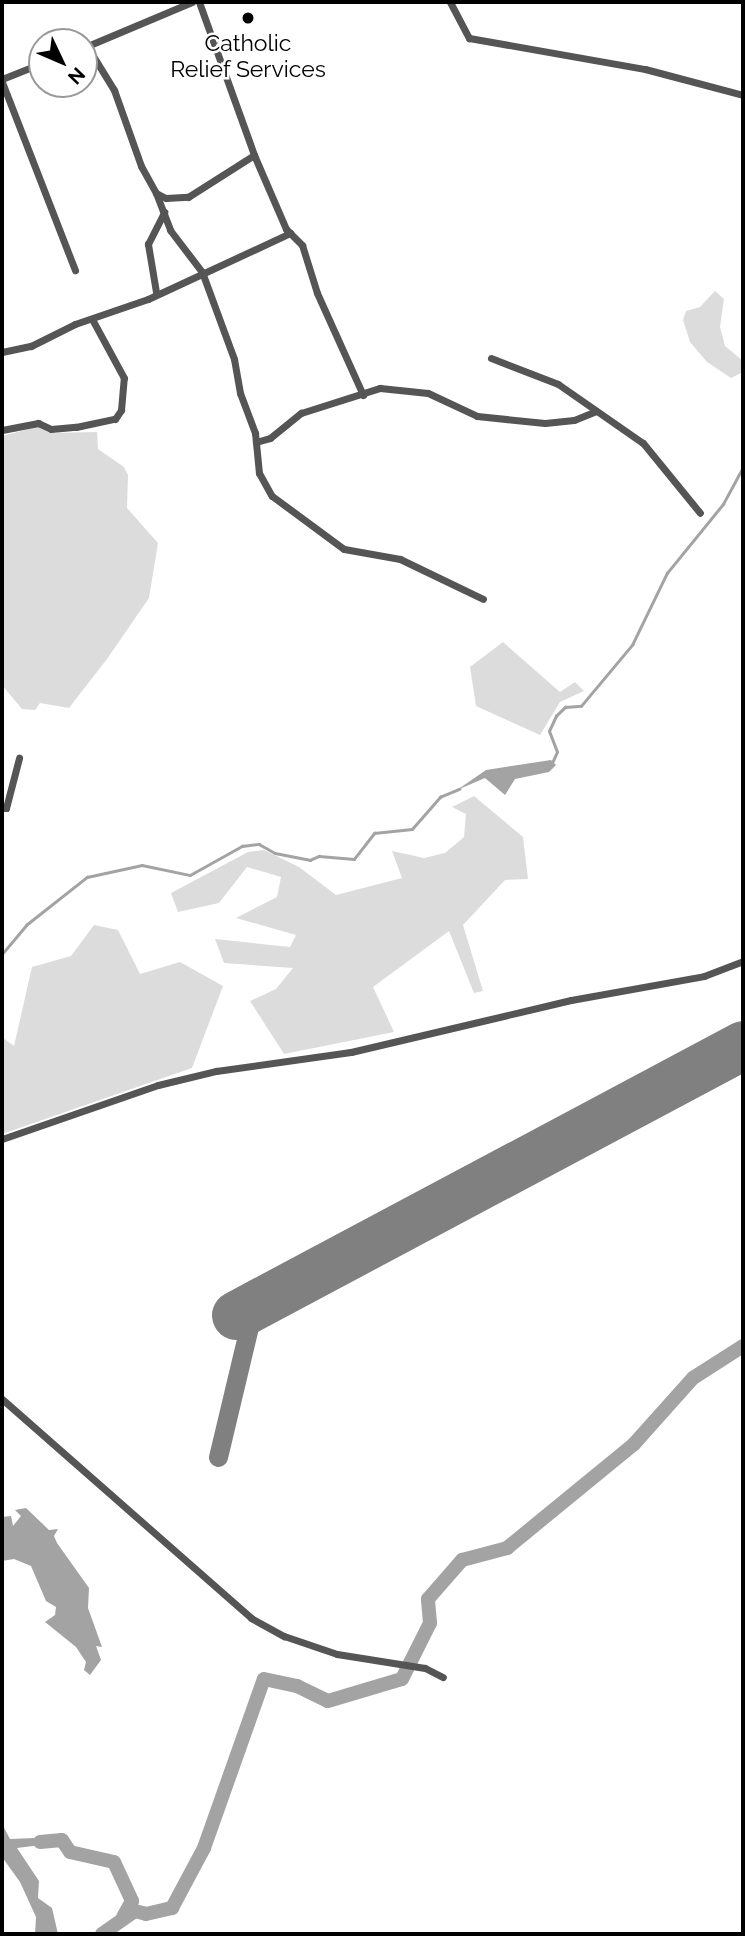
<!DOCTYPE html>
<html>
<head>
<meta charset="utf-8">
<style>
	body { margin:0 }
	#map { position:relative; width:745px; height:1936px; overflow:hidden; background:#fff; font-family:Raleway,sans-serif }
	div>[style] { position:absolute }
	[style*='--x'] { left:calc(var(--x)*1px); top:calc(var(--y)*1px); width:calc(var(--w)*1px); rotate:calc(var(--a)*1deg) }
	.green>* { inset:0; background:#dcdcdc }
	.water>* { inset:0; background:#a3a3a3 }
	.stream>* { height:2.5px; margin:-1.25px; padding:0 1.25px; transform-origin:1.25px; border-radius:1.25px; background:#a3a3a3 }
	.river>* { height:14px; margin:-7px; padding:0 7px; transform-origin:7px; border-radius:7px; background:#a3a3a3 }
	.taxiway>* { height:19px; margin:-9.5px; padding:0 9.5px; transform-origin:9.5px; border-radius:9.5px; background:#808080 }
	.runway>* { height:49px; margin:-24.5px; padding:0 24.5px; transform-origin:24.5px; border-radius:24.5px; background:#808080 }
	.minor>* { height:7px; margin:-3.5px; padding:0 3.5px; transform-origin:3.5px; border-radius:3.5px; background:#555 }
	.dots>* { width:19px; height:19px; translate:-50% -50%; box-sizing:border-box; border:4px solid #fff; border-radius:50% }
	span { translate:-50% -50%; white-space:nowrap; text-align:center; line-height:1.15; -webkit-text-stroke:5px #fff; paint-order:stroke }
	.poi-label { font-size:23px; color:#000 }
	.frame { position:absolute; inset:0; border:4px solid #000; pointer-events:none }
	.north { position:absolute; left:28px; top:28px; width:70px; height:70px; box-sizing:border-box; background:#fff; border:2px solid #999; border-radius:50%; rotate:134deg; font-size:19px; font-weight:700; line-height:28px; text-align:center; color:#000 }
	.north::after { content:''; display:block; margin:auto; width:24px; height:32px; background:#000; clip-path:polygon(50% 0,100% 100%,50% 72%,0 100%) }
</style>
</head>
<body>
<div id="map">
	<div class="green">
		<i style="clip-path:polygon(715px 291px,724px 299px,720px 327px,725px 346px,743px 361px,743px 372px,731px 378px,707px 362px,690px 342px,683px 320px,686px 311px,700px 307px)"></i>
		<i style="clip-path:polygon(37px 427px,50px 433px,97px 432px,98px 449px,124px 467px,128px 475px,127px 508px,158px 543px,149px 598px,107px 659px,69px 708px,40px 703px,35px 710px,22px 709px,2px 685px,2px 436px)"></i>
		<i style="clip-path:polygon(503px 642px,560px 692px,575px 682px,584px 691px,560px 702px,540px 735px,476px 706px,470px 667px)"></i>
		<i style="clip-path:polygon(474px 796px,523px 837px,528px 879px,505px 880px,463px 925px,483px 991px,474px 993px,449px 931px,373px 987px,394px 1032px,284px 1054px,250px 1001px,276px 989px,293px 968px,224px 963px,215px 939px,290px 947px,296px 935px,236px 918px,277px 897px,281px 877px,247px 867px,219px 903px,178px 912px,171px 893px,248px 852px,264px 850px,299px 867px,336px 895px,402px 878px,392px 851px,424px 858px,445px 853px,464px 837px,466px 814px,452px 807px)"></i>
		<i style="clip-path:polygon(94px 925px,118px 930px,140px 974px,180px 962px,223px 986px,192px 1068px,2px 1134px,2px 1037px,14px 1046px,32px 967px,71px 956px)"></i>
	</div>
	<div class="water">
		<i style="clip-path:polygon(551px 760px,556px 765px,549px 772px,515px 779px,505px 795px,485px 778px,457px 790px,486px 770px)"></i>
		<i style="clip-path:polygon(26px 1508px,49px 1530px,58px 1529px,54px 1536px,57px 1543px,89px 1588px,88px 1608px,102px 1647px,96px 1646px,101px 1660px,90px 1675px,84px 1670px,86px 1662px,76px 1647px,45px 1622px,55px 1615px,56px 1607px,46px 1601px,31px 1566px,14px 1559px,2px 1561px,2px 1517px,11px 1516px,13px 1526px,21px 1516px,15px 1510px)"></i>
		<i style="clip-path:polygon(2px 1824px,10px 1839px,59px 1837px,49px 1844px,17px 1848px,39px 1881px,38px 1898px,52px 1908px,58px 1934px,35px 1934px,36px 1917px,20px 1882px,2px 1857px)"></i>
	</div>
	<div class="stream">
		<i style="--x:551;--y:765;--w:14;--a:-65"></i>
		<i style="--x:557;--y:752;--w:22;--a:-111"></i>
		<i style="--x:549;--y:731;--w:17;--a:-65"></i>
		<i style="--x:556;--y:716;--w:13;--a:-45"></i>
		<i style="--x:565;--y:707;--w:16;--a:-4"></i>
		<i style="--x:581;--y:706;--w:80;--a:-50.1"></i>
		<i style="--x:632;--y:645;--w:80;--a:-64.1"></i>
		<i style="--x:667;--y:573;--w:89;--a:-50.9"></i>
		<i style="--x:723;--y:504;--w:42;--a:-61.6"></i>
		<i style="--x:2;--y:954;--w:38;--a:-50"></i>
		<i style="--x:26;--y:925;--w:78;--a:-38.2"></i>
		<i style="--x:87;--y:877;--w:56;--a:-12.3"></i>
		<i style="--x:142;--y:865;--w:49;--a:11.8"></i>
		<i style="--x:190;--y:875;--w:60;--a:-29.1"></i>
		<i style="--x:242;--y:846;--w:17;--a:-7"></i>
		<i style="--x:259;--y:844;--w:18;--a:29"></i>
		<i style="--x:275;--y:853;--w:36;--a:11"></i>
		<i style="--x:310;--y:860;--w:10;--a:-24"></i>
		<i style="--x:319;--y:856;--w:35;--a:5"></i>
		<i style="--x:354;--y:859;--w:33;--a:-52"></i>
		<i style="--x:374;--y:833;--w:38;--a:-6"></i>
		<i style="--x:412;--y:829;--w:43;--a:-48.8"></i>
		<i style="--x:440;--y:797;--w:21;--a:-23"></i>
	</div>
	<div class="river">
		<i style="--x:40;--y:1842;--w:22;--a:-5"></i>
		<i style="--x:62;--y:1840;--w:14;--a:56"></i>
		<i style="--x:70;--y:1852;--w:45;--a:12.8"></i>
		<i style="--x:114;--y:1862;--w:43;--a:65.2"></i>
		<i style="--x:132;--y:1901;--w:18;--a:119"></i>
		<i style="--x:102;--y:1934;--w:40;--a:-34.9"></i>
		<i style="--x:135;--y:1911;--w:11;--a:15"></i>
		<i style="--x:146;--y:1914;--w:27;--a:-13"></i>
		<i style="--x:172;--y:1908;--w:68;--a:-61.9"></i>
		<i style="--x:204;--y:1848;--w:179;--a:-70.5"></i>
		<i style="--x:264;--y:1679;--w:34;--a:12"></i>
		<i style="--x:297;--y:1686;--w:34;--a:26"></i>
		<i style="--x:328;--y:1701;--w:77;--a:-16.6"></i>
		<i style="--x:402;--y:1679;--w:63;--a:-63.4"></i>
		<i style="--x:430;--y:1623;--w:24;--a:-95"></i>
		<i style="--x:428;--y:1599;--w:52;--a:-48.9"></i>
		<i style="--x:462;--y:1560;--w:47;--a:-14.9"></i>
		<i style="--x:507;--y:1548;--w:164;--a:-39.3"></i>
		<i style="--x:634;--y:1444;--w:89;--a:-48.2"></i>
		<i style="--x:693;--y:1378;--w:59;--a:-32.6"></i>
	</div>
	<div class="taxiway">
		<i style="--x:218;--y:1457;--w:155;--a:-76.6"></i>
	</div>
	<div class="runway">
		<i style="--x:236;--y:1315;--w:574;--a:-28.04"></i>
	</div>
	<div class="minor">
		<i style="--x:199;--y:2;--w:163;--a:70.2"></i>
		<i style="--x:254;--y:155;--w:81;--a:66.6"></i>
		<i style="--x:286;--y:229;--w:23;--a:45"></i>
		<i style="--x:302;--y:245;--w:50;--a:72.6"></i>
		<i style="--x:317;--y:293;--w:112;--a:65.7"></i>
		<i style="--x:450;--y:2;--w:41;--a:62.2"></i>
		<i style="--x:469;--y:38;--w:179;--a:10"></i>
		<i style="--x:645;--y:69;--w:101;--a:14.9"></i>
		<i style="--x:87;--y:46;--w:52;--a:58.5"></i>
		<i style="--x:114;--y:90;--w:81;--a:70.4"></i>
		<i style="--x:141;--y:166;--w:31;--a:61"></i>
		<i style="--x:156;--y:193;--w:11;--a:27"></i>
		<i style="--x:166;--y:198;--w:22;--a:-3"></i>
		<i style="--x:188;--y:197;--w:78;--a:-32.5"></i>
		<i style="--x:85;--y:47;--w:116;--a:-22.8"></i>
		<i style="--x:2;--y:79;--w:43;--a:-21.8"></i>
		<i style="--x:2;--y:82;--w:202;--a:68.8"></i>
		<i style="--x:156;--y:193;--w:40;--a:69"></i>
		<i style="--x:170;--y:230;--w:53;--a:52.7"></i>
		<i style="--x:202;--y:272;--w:93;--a:69.8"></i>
		<i style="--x:234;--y:359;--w:35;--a:80"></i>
		<i style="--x:240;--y:393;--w:43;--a:69.4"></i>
		<i style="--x:255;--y:433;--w:40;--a:84.3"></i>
		<i style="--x:259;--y:473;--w:26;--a:61"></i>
		<i style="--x:272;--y:496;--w:89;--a:36.4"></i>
		<i style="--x:344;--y:549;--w:57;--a:10.1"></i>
		<i style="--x:400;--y:559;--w:92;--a:25.7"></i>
		<i style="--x:156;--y:292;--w:49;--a:-99.5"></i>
		<i style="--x:148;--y:244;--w:36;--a:-63"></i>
		<i style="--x:2;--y:352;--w:30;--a:-12"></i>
		<i style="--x:31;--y:346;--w:49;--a:-26.6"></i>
		<i style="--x:75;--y:324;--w:77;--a:-18.9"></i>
		<i style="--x:148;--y:299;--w:157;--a:-24.9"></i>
		<i style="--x:491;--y:358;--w:72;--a:21.2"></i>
		<i style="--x:558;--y:384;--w:103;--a:34.8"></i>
		<i style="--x:643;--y:443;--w:90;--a:50.8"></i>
		<i style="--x:2;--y:430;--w:37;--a:-11"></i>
		<i style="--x:38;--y:423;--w:14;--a:25"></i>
		<i style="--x:51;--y:429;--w:25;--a:-5"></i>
		<i style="--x:76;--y:427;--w:40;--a:-12"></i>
		<i style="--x:115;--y:419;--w:11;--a:-56"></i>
		<i style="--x:121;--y:410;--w:32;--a:-85"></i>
		<i style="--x:124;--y:378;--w:67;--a:-118.5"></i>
		<i style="--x:256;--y:442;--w:15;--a:-16"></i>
		<i style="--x:270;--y:438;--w:40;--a:-39"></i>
		<i style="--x:301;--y:413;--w:83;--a:-17.6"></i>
		<i style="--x:380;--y:388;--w:48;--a:5.9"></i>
		<i style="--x:428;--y:393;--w:54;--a:25.1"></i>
		<i style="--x:477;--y:416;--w:68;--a:5.9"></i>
		<i style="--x:545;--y:423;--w:29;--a:-6"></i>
		<i style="--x:574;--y:420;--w:24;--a:-22"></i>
		<i style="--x:2;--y:808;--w:4;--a:0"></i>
		<i style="--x:6;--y:808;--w:52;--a:-75.4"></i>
		<i style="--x:2;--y:1139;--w:165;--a:-19.1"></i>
		<i style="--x:158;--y:1085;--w:60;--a:-13.6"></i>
		<i style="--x:216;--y:1071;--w:136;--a:-8"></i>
		<i style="--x:351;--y:1052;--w:226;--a:-13.3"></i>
		<i style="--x:571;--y:1000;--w:135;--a:-10.2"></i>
		<i style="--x:704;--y:976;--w:42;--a:-21"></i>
		<i style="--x:2;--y:1399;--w:332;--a:41.3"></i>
		<i style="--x:251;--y:1618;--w:38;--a:29"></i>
		<i style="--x:284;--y:1636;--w:56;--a:18.8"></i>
		<i style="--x:337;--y:1654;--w:89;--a:9"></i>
		<i style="--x:425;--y:1668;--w:20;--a:27"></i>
	</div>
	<div class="dots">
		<i style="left:248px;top:18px;background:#000"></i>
	</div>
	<div class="poi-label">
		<span style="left:248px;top:56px">Catholic<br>Relief Services</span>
	</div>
	<div class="frame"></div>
	<div class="north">N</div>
</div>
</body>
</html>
